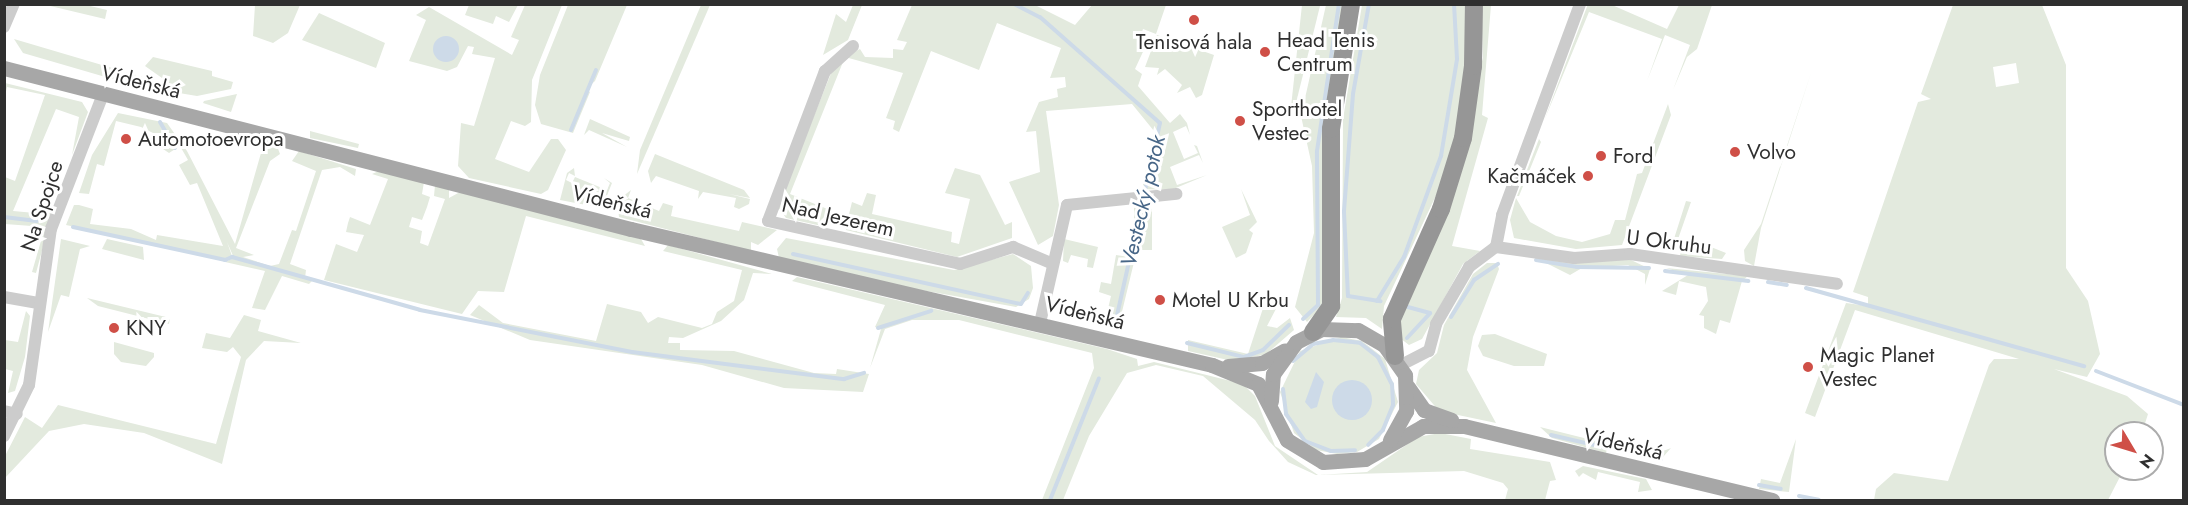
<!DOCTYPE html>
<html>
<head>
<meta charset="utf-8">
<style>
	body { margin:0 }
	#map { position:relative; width:2188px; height:505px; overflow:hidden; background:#fff; font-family:Jost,sans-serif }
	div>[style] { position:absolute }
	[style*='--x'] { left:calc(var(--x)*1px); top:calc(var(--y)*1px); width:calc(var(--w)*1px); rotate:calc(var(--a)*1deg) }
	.green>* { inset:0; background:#e3eade; transform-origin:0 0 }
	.water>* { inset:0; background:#cddae8 }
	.round { border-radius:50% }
	.stream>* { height:4px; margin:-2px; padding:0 2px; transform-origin:2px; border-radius:2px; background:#cddae8 }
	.minor>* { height:12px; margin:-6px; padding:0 6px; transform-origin:6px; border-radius:6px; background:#ccc }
	.major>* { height:15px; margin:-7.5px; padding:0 7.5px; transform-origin:7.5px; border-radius:7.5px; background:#a7a7a7 }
	.highway>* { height:18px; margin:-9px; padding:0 9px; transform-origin:9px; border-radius:9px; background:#969696 }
	.dots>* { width:16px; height:16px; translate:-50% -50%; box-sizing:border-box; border:3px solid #fff; border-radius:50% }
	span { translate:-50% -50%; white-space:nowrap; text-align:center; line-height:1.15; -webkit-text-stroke:6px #fff; paint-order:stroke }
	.poi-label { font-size:21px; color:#2f2f2f }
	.left { translate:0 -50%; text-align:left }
	.right { translate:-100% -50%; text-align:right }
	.street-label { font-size:21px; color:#2f2f2f }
	.water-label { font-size:22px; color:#476687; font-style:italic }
	.frame { position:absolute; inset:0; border:6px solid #2f2f2f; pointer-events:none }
	.north { position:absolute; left:2104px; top:421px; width:60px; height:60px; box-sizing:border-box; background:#fff; border:2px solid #acacac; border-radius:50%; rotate:128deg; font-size:16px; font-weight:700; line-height:24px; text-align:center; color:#2f2f2f }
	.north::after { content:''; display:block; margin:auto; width:21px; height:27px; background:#cf4f47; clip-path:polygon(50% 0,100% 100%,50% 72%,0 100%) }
</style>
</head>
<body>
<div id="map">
	<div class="green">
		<i style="clip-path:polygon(1588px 4px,1612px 5px,1667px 29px,1679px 5px,1712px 5px,1697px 49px,1687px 57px,1673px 90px,1690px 45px,1665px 35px,1647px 81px,1662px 39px,1589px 12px,1544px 121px)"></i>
		<i style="clip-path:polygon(46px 5px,86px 5px,107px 10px,105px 19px)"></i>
		<i style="clip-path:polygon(255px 5px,255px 4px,300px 5px,288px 33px,273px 43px,253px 36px)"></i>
		<i style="clip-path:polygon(469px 5px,469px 4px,518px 5px,509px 22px,496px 16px,493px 24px,465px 15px)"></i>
		<i style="clip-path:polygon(525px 5px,562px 5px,532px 80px,531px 122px,525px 126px,511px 121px,495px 159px,529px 172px,551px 139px,558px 139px,566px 150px,548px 190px,541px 194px,469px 178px,458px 166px,461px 123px,474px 126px,495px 58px,472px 54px,474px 47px,468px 46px,457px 67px,447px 71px,409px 61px,426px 20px,416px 15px,429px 7px,512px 55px,519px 40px,511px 37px)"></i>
		<i style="clip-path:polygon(568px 5px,627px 5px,595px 81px,586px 89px,590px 92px,573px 133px,541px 124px,535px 105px,540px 75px)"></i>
		<i style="clip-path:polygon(701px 5px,710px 5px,637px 174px,640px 150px)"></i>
		<i style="clip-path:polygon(853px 5px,862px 5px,848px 40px,823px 55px,836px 14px,846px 22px)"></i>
		<i style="clip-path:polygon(912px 5px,1035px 5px,1075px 25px,1092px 5px,1166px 5px,1156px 34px,1143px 29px,1140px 38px,1148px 41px,1135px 69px,1142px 74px,1138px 86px,1170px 123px,1180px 114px,1187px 123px,1190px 135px,1186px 126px,1173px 132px,1184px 159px,1198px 153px,1194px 145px,1197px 146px,1203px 163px,1199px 155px,1170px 167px,1177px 185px,1207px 175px,1171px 190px,1142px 189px,1154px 131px,1132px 104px,1046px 111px,1059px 205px,1053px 236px,1038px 245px,1009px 182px,1040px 172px,1036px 131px,1026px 132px,1039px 102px,1058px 97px,1057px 89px,1066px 87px,1065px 77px,1050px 78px,1061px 48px,997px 23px,979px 70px,931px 51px,899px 132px,893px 129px,895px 121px,886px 118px,903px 73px,845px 57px,790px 194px,835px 212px,826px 227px,786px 218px,778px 207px,780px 200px,782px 211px,794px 205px,780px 200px,834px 66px,850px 54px,860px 49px,865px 57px,893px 58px,893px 49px,903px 50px,907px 42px,897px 40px)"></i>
		<i style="clip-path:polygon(1302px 5px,1320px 6px,1295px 107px,1291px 107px)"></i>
		<i style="clip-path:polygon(1326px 5px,1348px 5px,1326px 303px,1307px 322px,1295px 307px,1314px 233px,1312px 166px,1301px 116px)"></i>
		<i style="clip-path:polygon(1362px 5px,1468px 5px,1466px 85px,1448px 170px,1384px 306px,1382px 329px,1366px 318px,1336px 317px,1342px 298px,1343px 119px)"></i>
		<i style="clip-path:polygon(1481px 5px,1491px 5px,1482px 115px,1488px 118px,1452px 246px,1480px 251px,1463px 264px,1422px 339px,1409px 345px,1396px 335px,1483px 58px)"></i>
		<i style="clip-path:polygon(evenodd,1953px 5px,2042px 5px,2066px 65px,2066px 268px,2088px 301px,2100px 354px,2087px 377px,2054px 369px,2127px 396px,2148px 414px,2142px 433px,2116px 433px,2116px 469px,2124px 469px,2108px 500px,1874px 500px,1876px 489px,1894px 473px,1948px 481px,1989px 365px,1994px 359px,2019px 359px,1855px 310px,1815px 417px,1805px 413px,1846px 303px,1868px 306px,1868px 297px,1853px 292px,1918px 102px,1931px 99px,1921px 94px,1953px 5px,2016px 63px,2019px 83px,1996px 87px,1993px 67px,2016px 63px)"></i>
		<i style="clip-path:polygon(319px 13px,385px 43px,376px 68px,302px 40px)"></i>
		<i style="clip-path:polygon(1157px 35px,1214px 55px,1202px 95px,1196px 98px,1190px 87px,1177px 93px,1182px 85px,1165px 69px,1157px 75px,1159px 68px,1145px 67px)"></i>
		<i style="clip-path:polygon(14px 39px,146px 78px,157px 92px,23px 53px)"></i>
		<i style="clip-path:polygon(153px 57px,212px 71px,212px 76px,233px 82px,231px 89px,197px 96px,167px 91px,162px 78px,145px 66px)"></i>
		<i style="clip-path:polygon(1812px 70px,1761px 228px,1754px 266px,1745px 261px,1744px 250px,1761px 224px)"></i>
		<i style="clip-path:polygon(5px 83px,82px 102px,88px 112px,72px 155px,79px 117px,56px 109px,13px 211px,35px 213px,54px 206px,36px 273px,32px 272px,45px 227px,5px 224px,5px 177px,15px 181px,45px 95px,7px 87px,5px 96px)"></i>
		<i style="clip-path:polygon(237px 94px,231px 112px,203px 103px,204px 101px)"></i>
		<i style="clip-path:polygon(1668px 104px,1671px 115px,1622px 245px,1576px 249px,1514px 238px,1510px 220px,1516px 198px,1530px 222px,1556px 236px,1582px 242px,1610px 234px,1615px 220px,1625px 220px,1637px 174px,1642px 173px)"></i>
		<i style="clip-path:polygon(118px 113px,167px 123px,187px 151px,235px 244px,263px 146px,277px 146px,280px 154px,270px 161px,236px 248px,254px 255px,243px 257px,270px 266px,279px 264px,292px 230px,296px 231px,316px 171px,292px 161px,299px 151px,356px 169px,355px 176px,340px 167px,322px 170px,290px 264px,306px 270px,305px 278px,313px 280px,309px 284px,282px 276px,265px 310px,252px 308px,265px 271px,225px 262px,234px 258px,227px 242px,232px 256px,225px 259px,66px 225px,74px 205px,79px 205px,93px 209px,90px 224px,131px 229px,156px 240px,157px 235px,223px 246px,197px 183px,190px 185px,179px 165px,188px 160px,180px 146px,169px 153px,157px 145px,157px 135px,141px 127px,116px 121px,104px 166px,97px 164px,89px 194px,79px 193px,92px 155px)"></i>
		<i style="clip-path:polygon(590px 119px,630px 137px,629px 141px,602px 133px,627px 147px,589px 130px,584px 135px)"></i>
		<i style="clip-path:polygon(310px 131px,359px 144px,358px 148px,310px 138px)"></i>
		<i style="clip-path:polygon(1539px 139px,1541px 142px,1519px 196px,1517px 196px)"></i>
		<i style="clip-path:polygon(655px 154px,744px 190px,750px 198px,729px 194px,750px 199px,749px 204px,739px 209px,734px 207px,736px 198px,703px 192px,698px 199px,699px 191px,656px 176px,651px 183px,648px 171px)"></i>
		<i style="clip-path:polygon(574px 168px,575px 176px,569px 173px,566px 180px,572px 183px,575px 177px,607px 190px,610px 183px,604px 178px,612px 183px,602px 208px,560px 200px,567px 173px)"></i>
		<i style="clip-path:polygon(955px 168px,980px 175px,1005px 225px,1012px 222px,1012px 238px,957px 257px,846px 230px,846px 224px,854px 226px,856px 220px,849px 214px,852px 202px,862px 206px,867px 193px,876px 195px,872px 214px,952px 232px,951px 242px,959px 244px,970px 199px,945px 193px)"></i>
		<i style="clip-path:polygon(379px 171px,424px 182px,422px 194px,430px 197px,427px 207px,422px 220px,412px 217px,409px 227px,422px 231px,420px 243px,428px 246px,445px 199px,434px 196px,435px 185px,449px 190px,449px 198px,460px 192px,641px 239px,645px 246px,526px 216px,504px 292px,478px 291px,462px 314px,324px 280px,336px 244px,357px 252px,364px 235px,346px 232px,348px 223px,350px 217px,370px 225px,388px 179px,372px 174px)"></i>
		<i style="clip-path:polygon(1241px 189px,1257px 222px,1249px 230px,1253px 233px,1246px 253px,1236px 258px,1222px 227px,1250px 215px)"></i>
		<i style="clip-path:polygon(631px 190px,628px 198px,659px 211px,663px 203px,673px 206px,671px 216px,739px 231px,742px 222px,777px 230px,758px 245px,751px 242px,751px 251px,619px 217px,617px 201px)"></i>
		<i style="clip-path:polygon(1686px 201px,1691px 202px,1677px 242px,1693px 253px,1703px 255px,1711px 247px,1726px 253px,1722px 259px,1680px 256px,1681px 250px,1672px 245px)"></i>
		<i style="left:1134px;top:204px;width:18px;height:46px"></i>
		<i style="clip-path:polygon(786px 238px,954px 270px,1013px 254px,1031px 266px,1033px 288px,1029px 299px,1016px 307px,893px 285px,779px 258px,777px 249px)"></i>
		<i style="clip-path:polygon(61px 239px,90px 246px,80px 249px,69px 297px,61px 295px,48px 332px)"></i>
		<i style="clip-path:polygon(107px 239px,143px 247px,144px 260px,102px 249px)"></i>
		<i style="clip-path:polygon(1064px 239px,1098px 247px,1093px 268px,1087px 267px,1088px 259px,1071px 255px,1068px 263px,1063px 261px)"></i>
		<i style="clip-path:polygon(668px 245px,772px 274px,753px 273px,744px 300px,721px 321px,683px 338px,669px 337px,668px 343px,680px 343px,680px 350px,734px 351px,814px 373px,836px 374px,837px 369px,869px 374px,863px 392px,784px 388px,702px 365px,530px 340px,470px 315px,479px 305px,503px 323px,596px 341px,607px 304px,641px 312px,648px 323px,658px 317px,702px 328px,712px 324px,717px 312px,734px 301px,742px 270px,663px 251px)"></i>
		<i style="clip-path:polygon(1116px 255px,1135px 258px,1120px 320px,1106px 317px,1111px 296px,1099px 292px,1101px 282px,1111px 284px)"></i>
		<i style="clip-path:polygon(1536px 258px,1631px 260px,1650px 269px,1645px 285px,1645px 274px,1628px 265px,1582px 268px,1570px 275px)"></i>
		<i style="clip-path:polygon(1487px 263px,1497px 263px,1499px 269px,1473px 337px,1467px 370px,1496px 423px,1439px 411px,1416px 384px,1419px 370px,1437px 353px,1444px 325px,1473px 274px)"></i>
		<i style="clip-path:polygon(1666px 268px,1748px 276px,1742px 281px,1730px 323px,1720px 320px,1716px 334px,1704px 328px,1704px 316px,1699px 315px,1708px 301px,1706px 287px,1679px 281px,1676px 295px,1662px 291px,1688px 275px)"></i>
		<i style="clip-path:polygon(797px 277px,1107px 349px,1137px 359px,1138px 366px,1154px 362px,1243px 384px,1255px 396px,1275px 446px,1318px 475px,1367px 472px,1418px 437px,1440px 433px,1471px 439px,1470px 449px,1550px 462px,1556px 480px,1550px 481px,1545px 500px,1505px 500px,1508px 489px,1503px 483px,1464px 471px,1316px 475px,1288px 462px,1269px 441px,1255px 420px,1203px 376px,1156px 365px,1127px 373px,1089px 436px,1063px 500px,1042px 500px,1094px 368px,1092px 353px,959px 320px,912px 320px,885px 329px,870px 368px,881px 329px,875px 327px,885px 305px,792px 281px)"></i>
		<i style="clip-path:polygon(1269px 290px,1278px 305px,1267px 326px,1277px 328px,1290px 318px,1294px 330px,1265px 355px,1228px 360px,1188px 351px,1188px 340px,1248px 354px)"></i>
		<i style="clip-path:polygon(87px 298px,170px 318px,169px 324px,98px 306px)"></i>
		<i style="clip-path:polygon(26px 311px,30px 316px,25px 357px,15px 391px,8px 393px,13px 371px,5px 369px,5px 340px,18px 342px)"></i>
		<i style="clip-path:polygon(244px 315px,261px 320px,258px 331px,301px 343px,264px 341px,246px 360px,222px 464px,144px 433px,84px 424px,49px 431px,5px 478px,5px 456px,25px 417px,42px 428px,58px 405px,216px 444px,241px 357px,233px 347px,227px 352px,202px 348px,206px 333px,230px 338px)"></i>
		<i style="clip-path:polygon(1495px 334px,1547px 354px,1544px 366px,1514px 366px,1483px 356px,1478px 346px,1482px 335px)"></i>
		<i style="clip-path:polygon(1341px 337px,1362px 341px,1385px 359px,1398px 402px,1379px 439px,1357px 452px,1337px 454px,1316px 450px,1294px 433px,1280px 392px,1300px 351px)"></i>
		<i style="clip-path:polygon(114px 342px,154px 353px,154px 357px,146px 366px,121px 362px,114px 354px)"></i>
		<i style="clip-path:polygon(1540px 427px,1608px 444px,1606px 453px,1552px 438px)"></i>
		<i style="clip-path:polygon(1628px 438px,1631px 444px,1658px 453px,1671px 448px,1663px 457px,1636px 455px,1628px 448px)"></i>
		<i style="clip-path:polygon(1796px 439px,1789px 492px,1759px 489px,1761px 479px,1780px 483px)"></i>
		<i style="clip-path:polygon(1583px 466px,1646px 479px,1652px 490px,1638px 492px,1640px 482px,1598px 472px,1596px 480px,1583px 473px,1579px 477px,1575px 471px)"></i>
	</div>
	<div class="water">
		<i class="round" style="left:433px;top:36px;width:26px;height:26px"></i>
		<i style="clip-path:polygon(1316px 372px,1324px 382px,1317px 407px,1311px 409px,1305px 402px)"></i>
		<i class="round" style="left:1332px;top:380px;width:40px;height:40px"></i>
	</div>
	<div class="stream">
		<i style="--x:1014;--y:4;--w:29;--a:27"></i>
		<i style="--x:1040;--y:17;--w:160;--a:41.5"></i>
		<i style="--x:1160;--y:123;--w:206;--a:102.6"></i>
		<i style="--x:1115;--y:324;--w:49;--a:-163.4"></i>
		<i style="--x:1068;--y:310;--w:13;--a:-129"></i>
		<i style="--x:1369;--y:4;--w:91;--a:100.1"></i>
		<i style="--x:1353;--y:94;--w:118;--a:94.4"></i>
		<i style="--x:1344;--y:212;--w:84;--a:87.3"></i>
		<i style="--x:1348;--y:296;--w:33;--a:9"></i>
		<i style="--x:160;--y:122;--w:30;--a:60"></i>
		<i style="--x:571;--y:130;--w:65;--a:-67.4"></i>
		<i style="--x:4;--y:217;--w:33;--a:7"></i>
		<i style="--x:73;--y:227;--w:156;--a:12.2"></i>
		<i style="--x:225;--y:260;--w:8;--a:-23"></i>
		<i style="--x:232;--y:257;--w:195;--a:15.7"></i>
		<i style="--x:420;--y:310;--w:216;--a:11.2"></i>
		<i style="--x:632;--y:352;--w:214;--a:7.3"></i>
		<i style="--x:844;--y:379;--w:21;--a:-17"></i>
		<i style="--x:793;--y:254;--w:233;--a:12.4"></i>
		<i style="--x:1021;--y:304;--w:13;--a:-58"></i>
		<i style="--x:1536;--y:260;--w:42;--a:9.7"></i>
		<i style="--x:1577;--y:267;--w:72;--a:0.8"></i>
		<i style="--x:1665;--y:271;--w:84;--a:6.9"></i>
		<i style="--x:1768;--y:282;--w:19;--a:9"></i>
		<i style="--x:1806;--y:288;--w:289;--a:15.7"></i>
		<i style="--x:1377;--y:301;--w:52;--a:-58.5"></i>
		<i style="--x:1404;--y:257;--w:108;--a:-69.9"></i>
		<i style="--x:1441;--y:156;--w:98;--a:-80.6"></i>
		<i style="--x:1457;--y:59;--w:55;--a:-93.1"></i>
		<i style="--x:1451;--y:317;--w:44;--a:-58.1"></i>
		<i style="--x:1474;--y:280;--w:29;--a:-34"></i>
		<i style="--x:1303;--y:319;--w:21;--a:-43"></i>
		<i style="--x:1318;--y:305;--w:154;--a:-90.4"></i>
		<i style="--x:1317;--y:151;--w:149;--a:-81.5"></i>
		<i style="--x:878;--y:328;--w:56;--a:-17.8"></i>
		<i style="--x:1407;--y:338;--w:34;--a:-47"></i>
		<i style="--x:1430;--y:313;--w:23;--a:-165"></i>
		<i style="--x:1187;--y:343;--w:59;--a:13.8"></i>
		<i style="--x:1244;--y:357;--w:20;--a:-20"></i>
		<i style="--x:1263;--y:350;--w:36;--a:-44"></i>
		<i style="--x:1293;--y:361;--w:26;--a:-40"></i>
		<i style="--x:1313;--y:344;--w:20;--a:-11"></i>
		<i style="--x:1333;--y:340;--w:27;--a:6"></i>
		<i style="--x:1360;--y:343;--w:23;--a:38"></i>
		<i style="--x:1378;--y:357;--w:30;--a:63"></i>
		<i style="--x:1392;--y:384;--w:21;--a:87"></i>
		<i style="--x:1393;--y:405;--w:27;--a:112"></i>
		<i style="--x:1383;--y:430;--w:21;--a:135"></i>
		<i style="--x:2096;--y:371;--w:94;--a:21.1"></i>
		<i style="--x:1283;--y:389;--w:25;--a:83"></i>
		<i style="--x:1286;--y:414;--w:33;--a:55"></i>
		<i style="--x:1305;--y:441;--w:28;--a:21"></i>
		<i style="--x:1331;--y:451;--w:24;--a:-2"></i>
		<i style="--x:1551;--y:435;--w:57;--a:13.1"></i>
		<i style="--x:1636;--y:452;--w:26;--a:16"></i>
		<i style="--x:1759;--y:485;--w:22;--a:10"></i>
		<i style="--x:1799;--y:496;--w:20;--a:11"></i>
		<i style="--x:1050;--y:500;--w:131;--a:-68.1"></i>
	</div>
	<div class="minor">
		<i style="--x:4;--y:27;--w:25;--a:-67"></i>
		<i style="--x:853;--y:46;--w:38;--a:138"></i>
		<i style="--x:825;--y:71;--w:160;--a:110.8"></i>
		<i style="--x:768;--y:221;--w:197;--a:12.6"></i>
		<i style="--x:960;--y:264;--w:56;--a:-17.8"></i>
		<i style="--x:1013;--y:247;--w:43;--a:23"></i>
		<i style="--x:1496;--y:247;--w:33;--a:-79"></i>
		<i style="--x:1502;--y:215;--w:225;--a:-69.7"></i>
		<i style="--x:4;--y:297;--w:36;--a:10"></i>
		<i style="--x:1040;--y:323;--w:121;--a:-77.1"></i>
		<i style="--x:1067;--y:205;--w:110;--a:-5.8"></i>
		<i style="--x:1401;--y:365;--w:31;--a:-27"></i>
		<i style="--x:1429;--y:351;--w:28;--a:-75"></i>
		<i style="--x:1436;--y:324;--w:66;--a:-59.9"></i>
		<i style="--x:1469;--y:267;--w:34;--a:-37"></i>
		<i style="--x:1496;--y:247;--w:79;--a:8"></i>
		<i style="--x:1574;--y:258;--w:56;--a:-4.1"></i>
		<i style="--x:1630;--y:254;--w:209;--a:8.2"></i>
		<i style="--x:4;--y:411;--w:13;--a:13"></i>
		<i style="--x:4;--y:436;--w:57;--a:-63.9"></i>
		<i style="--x:29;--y:385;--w:158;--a:-82"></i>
		<i style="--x:51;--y:229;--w:145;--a:-68.9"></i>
	</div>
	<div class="major">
		<i style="--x:4;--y:68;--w:647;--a:14.4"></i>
		<i style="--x:631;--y:229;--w:597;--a:13.17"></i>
		<i style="--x:1212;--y:365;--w:50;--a:22.4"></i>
		<i style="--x:1258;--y:384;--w:63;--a:62.6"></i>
		<i style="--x:1287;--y:440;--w:42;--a:31.4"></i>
		<i style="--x:1323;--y:462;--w:42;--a:-4.1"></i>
		<i style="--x:1365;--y:459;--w:67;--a:-29.6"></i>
		<i style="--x:1423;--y:426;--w:41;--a:0"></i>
		<i style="--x:1464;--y:426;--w:317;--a:13.5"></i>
		<i style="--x:1228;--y:366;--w:34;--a:-5"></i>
		<i style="--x:1262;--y:363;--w:26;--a:-29"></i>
		<i style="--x:1408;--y:387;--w:28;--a:55"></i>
		<i style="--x:1424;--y:410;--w:29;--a:20"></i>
		<i style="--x:1271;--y:401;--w:27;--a:-86"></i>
		<i style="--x:1273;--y:374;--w:39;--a:-54"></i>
		<i style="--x:1296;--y:342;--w:29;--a:-27"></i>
		<i style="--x:1322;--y:329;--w:36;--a:2"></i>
		<i style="--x:1358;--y:330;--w:30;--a:30"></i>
		<i style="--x:1384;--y:345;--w:37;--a:55"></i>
		<i style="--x:1405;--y:375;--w:36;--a:88"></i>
		<i style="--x:1406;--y:411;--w:33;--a:119"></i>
	</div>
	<div class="highway">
		<i style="--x:1313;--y:332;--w:32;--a:-55"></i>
		<i style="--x:1331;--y:306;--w:177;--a:-90"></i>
		<i style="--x:1331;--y:129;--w:127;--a:-80.9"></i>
		<i style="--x:1395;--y:356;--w:37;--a:-95"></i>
		<i style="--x:1392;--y:319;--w:120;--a:-66"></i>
		<i style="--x:1441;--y:209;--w:74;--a:-72.8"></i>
		<i style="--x:1463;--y:138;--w:73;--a:-82.1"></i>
		<i style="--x:1473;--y:66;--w:62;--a:-89.1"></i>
	</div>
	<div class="dots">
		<i style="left:1194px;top:20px;background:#cf4f47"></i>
		<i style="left:1265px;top:52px;background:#cf4f47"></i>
		<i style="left:1240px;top:121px;background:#cf4f47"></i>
		<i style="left:126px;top:139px;background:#cf4f47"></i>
		<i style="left:1735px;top:152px;background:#cf4f47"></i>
		<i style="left:1601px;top:156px;background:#cf4f47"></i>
		<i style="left:1588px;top:176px;background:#cf4f47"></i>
		<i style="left:1160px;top:300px;background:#cf4f47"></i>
		<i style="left:114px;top:328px;background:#cf4f47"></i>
		<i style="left:1808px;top:367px;background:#cf4f47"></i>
	</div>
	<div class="poi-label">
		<span class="left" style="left:1277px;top:52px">Head Tenis<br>Centrum</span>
		<span style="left:1194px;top:42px">Tenisová hala</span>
		<span class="left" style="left:1252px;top:121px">Sporthotel<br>Vestec</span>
		<span class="left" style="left:138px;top:139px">Automotoevropa</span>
		<span class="left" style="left:1747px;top:152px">Volvo</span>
		<span class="left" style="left:1613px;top:156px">Ford</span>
		<span class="right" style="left:1576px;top:176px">Kačmáček</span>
		<span class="left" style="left:1172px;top:300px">Motel U Krbu</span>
		<span class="left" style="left:126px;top:328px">KNY</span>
		<span class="left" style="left:1820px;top:367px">Magic Planet<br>Vestec</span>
	</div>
	<div class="street-label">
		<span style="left:141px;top:82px;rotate:14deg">Vídeňská</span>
		<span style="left:612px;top:202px;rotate:14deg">Vídeňská</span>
		<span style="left:42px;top:206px;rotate:-72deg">Na Spojce</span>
		<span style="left:838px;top:217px;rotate:13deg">Nad Jezerem</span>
		<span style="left:1669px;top:242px;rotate:7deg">U Okruhu</span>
		<span style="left:1085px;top:313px;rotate:14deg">Vídeňská</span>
		<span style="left:1623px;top:444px;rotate:13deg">Vídeňská</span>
	</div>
	<div class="water-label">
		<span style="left:1143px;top:201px;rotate:-77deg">Vestecký potok</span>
	</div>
	<div class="frame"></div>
	<div class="north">N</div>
</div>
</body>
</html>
